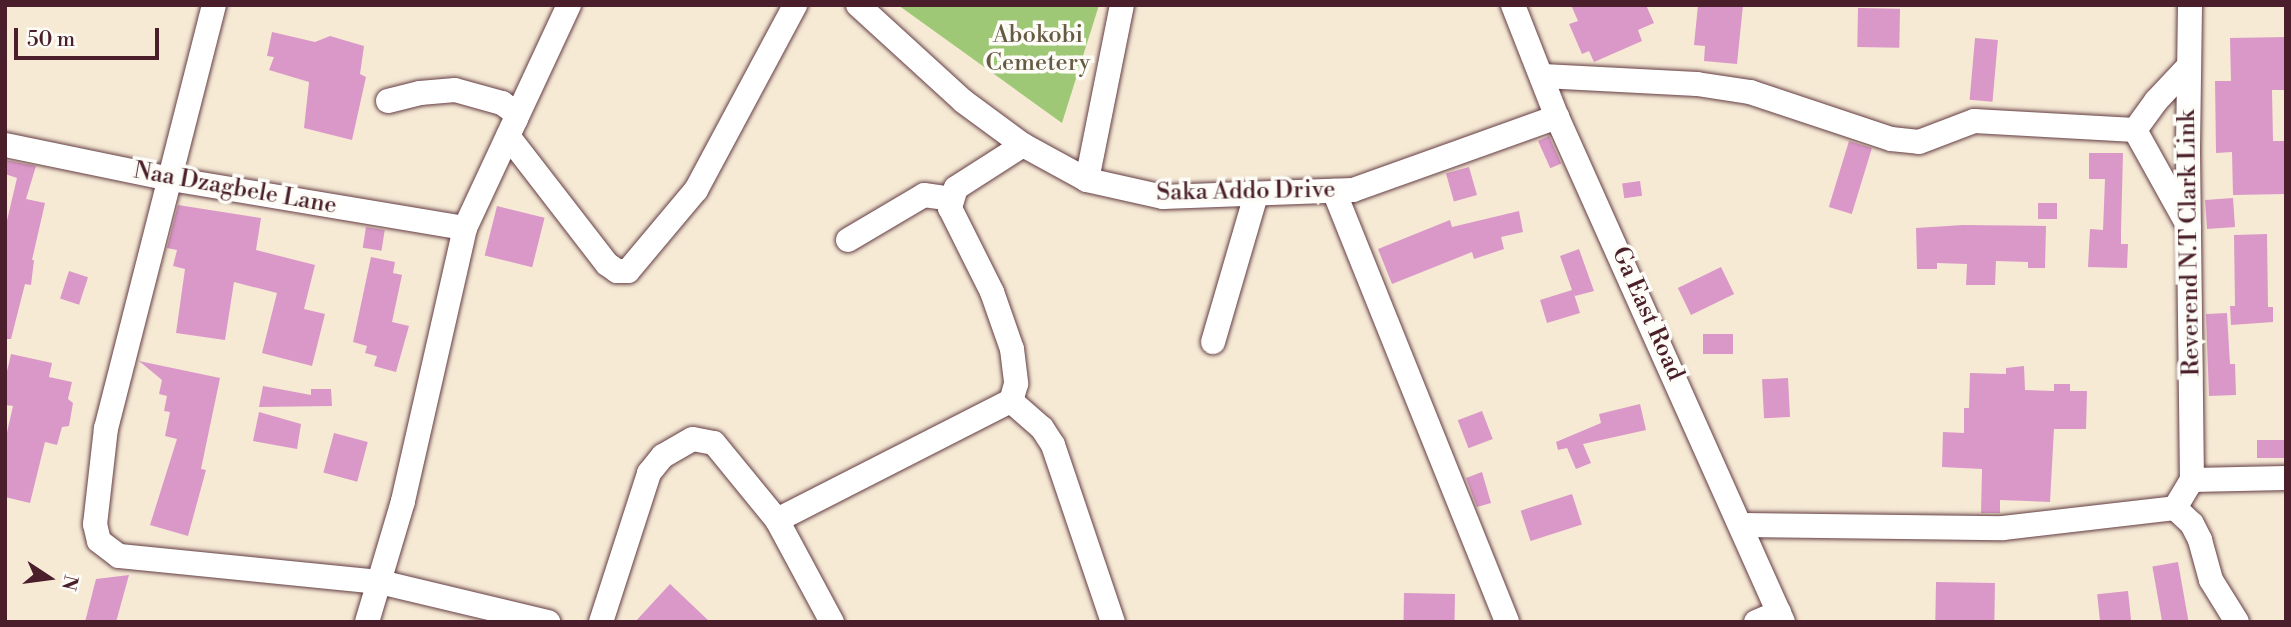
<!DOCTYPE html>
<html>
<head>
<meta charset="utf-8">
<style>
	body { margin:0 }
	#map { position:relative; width:2291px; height:627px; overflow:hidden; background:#f6ead5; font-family:"Libre Bodoni",serif }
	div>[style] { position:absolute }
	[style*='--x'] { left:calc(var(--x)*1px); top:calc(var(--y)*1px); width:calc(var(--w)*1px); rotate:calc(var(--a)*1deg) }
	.green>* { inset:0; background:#9ec875 }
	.building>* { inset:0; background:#da98c8; transform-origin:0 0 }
	.roads { filter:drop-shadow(0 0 2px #643d44) drop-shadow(0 0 2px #643d44) }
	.minor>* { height:24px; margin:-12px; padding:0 12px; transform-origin:12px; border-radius:12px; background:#fff }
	span { translate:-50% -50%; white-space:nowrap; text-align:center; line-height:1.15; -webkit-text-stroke:7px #fdfcf7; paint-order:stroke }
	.park-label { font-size:24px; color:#675a45 }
	.street-label { font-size:24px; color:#4a1f2b }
	.frame { position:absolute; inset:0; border:7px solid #4a1f2b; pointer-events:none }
	.north { position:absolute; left:14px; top:543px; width:70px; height:70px; -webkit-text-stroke:5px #fdfcf7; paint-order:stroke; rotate:103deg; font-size:19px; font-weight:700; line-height:28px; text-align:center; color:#4a1f2b }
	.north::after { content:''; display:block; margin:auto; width:24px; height:32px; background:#4a1f2b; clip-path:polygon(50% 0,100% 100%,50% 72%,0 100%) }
	.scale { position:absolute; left:14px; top:28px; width:145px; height:32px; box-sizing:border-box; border:4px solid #4a1f2b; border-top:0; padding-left:9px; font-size:21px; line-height:24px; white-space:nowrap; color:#4a1f2b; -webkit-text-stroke:5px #fdfcf7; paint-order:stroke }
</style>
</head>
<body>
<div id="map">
	<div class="green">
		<i style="clip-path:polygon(898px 5px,1099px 5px,1062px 123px)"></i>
	</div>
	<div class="building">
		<i style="clip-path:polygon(1571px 5px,1646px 5px,1654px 23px,1638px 30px,1642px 41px,1594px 62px,1589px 51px,1582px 54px,1569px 24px,1578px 21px)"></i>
		<i style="clip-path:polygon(1698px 5px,1743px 5px,1737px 64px,1704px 61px,1705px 46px,1694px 45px)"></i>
		<i style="left:1858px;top:8px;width:42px;height:39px;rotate:1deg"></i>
		<i style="clip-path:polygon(272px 32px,315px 42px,330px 36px,364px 46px,360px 74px,366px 77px,352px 140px,304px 128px,309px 82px,269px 70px,274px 57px,267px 56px)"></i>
		<i style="clip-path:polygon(2286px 37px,2286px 90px,2272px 90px,2273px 141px,2286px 141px,2286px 194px,2233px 195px,2232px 152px,2216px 153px,2215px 81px,2231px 81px,2230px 38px)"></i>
		<i style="left:1975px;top:38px;width:23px;height:62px;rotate:5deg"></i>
		<i style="left:1549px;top:136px;width:30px;height:12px;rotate:66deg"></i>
		<i style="left:1849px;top:141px;width:24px;height:69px;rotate:17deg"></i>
		<i style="clip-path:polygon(2089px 153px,2123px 153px,2121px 231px,2121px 244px,2128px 244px,2127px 268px,2088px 267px,2090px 229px,2103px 230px,2105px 179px,2089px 179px)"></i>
		<i style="clip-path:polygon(5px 160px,36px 166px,26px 199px,45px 203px,32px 260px,34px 260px,31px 285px,25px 284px,11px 339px,5px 339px,5px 229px,17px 178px,5px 174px)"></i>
		<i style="left:1469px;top:167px;width:29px;height:24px;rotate:74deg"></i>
		<i style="left:1640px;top:181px;width:15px;height:18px;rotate:82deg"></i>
		<i style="left:2233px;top:198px;width:29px;height:28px;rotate:86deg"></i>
		<i style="left:2038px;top:203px;width:19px;height:16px"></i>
		<i style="clip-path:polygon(178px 205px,261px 218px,256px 250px,315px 265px,304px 309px,325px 314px,312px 366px,262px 353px,277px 293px,234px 282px,225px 340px,176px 333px,185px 269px,173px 266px,177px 250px,167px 248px)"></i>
		<i style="left:497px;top:206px;width:49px;height:51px;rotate:14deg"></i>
		<i style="clip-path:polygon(1519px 211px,1523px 232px,1501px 237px,1504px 249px,1474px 259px,1472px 252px,1392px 284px,1378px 249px,1450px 220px,1452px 227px)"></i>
		<i style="clip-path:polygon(1963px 225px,2046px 226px,2045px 268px,2028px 268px,2028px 262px,1996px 261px,1995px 285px,1966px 285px,1967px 264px,1937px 263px,1937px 269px,1917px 269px,1916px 228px)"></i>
		<i style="left:366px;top:227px;width:19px;height:21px;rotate:9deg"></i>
		<i style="clip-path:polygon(2267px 234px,2268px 307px,2273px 307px,2273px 322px,2231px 325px,2230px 306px,2235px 306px,2234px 235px)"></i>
		<i style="clip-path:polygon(1579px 249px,1594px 291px,1575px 296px,1574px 294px,1580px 313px,1547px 323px,1540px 300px,1572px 290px,1560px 256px)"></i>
		<i style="clip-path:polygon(371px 257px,395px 262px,393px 273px,402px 275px,392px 322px,409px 326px,396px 372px,374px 366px,377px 356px,365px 353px,367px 346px,353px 342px)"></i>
		<i style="left:1721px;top:267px;width:30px;height:48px;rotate:64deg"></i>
		<i style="left:69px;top:271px;width:20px;height:29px;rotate:18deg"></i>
		<i style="clip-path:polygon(2227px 313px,2230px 364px,2235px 364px,2236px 395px,2209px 396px,2206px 314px)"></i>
		<i style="left:1703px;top:334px;width:30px;height:20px"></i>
		<i style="clip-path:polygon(11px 354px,52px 363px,49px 377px,72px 382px,68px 399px,73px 403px,69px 426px,62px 427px,57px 445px,45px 442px,30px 503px,5px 497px,5px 441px,13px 406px,5px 405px,5px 380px)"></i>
		<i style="clip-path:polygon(139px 361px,220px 378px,201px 469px,206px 470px,188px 536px,150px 525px,177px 439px,165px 436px,170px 412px,164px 411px,167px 396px,159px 394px,162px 380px)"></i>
		<i style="clip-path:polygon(2024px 366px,2025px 390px,2054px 391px,2054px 384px,2070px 384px,2070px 391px,2087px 391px,2086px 429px,2054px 429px,2050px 502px,2000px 500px,2000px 513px,1981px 513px,1982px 469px,1942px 467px,1943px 432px,1964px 433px,1964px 408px,1969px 408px,1970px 373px,2006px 374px,2006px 368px)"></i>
		<i style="left:1788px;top:378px;width:39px;height:26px;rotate:87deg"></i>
		<i style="clip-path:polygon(263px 386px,311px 395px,311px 389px,331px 389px,332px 406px,259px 407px)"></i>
		<i style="clip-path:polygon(1640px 404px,1646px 430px,1583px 444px,1591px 463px,1576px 469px,1567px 448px,1558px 450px,1556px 442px,1601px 423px,1599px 414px)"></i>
		<i style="left:1482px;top:411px;width:30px;height:26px;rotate:69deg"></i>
		<i style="clip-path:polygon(259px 412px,301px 424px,297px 449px,253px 441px)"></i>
		<i style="left:334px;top:433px;width:35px;height:41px;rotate:15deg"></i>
		<i style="left:2286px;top:440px;width:18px;height:29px;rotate:90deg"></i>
		<i style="clip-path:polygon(1482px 472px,1491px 503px,1477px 507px,1466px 478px)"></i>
		<i style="left:1572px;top:494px;width:32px;height:54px;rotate:72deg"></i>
		<i style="left:2178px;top:562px;width:61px;height:26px;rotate:80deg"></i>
		<i style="clip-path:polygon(129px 575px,116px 622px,85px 622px,96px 579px)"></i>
		<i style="left:1936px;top:582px;width:59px;height:40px;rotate:1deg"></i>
		<i style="clip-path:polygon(670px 584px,710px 622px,635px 622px)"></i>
		<i style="left:2128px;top:591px;width:31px;height:31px;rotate:84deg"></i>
		<i style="left:1404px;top:593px;width:51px;height:29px;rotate:1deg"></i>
	</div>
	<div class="roads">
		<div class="minor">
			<i style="--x:214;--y:5;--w:437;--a:104.3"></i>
			<i style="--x:106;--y:428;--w:97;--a:96.5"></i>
			<i style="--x:95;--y:524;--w:17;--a:77"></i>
			<i style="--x:99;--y:541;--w:25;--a:37"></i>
			<i style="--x:119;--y:556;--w:262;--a:5.7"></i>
			<i style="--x:380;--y:582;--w:173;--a:13.4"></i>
			<i style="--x:858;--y:5;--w:142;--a:42.4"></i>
			<i style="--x:963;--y:101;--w:74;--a:36.3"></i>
			<i style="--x:1023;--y:145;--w:73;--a:28.7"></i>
			<i style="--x:1087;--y:180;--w:78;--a:12.6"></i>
			<i style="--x:1163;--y:197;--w:190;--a:-2.1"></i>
			<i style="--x:1353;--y:190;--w:217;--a:-19.7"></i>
			<i style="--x:1513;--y:5;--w:120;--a:68.6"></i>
			<i style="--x:1557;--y:117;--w:553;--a:65.89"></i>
			<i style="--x:2190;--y:5;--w:148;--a:90.8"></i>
			<i style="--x:2188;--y:153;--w:327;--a:89.3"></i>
			<i style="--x:1543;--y:76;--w:154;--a:3"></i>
			<i style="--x:1697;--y:84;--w:54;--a:8.6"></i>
			<i style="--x:1750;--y:92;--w:149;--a:18.4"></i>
			<i style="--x:1891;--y:139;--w:28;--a:6"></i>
			<i style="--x:1919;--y:142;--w:59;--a:-20.9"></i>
			<i style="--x:1974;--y:121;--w:161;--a:3.2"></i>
			<i style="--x:388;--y:101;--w:33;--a:-14"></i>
			<i style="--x:420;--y:93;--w:35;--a:-5"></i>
			<i style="--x:455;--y:90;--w:49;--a:15.5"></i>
			<i style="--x:502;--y:103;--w:14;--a:36"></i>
			<i style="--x:513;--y:111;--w:9;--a:72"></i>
			<i style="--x:2135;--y:130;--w:111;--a:60.9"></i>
			<i style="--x:2135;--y:130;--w:36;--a:-54"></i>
			<i style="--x:2156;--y:101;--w:48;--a:-46.7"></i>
			<i style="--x:508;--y:136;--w:162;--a:52.3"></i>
			<i style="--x:607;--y:264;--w:12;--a:35"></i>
			<i style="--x:617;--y:271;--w:11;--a:0"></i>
			<i style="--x:628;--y:271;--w:106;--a:-50"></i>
			<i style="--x:696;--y:190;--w:210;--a:-61.8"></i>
			<i style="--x:5;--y:145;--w:169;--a:11.6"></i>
			<i style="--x:171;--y:179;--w:298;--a:9.5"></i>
			<i style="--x:1023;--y:145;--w:80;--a:147.3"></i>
			<i style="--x:956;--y:188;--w:21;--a:107"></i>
			<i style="--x:950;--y:208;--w:94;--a:63.4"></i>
			<i style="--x:992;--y:292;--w:60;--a:70.7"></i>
			<i style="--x:1012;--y:349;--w:35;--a:83"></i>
			<i style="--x:1016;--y:384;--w:18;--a:106"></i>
			<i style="--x:1011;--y:401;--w:41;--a:41.1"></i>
			<i style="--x:1042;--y:428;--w:20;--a:57"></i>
			<i style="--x:1053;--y:445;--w:187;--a:71.3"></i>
			<i style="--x:1087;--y:180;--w:178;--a:-78.7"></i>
			<i style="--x:1334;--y:191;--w:464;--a:68.1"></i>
			<i style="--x:848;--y:240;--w:88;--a:-30.6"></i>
			<i style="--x:924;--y:195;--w:28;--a:8"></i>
			<i style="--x:1213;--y:342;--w:153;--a:-73.7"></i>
			<i style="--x:2192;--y:480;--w:94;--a:-1.2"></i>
			<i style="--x:2175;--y:508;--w:23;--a:43"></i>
			<i style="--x:2192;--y:524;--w:18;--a:63"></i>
			<i style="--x:2200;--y:540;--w:41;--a:74.6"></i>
			<i style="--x:2211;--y:580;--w:49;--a:58.2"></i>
			<i style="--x:777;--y:520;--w:263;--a:-27"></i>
			<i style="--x:1742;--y:525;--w:261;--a:0.7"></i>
			<i style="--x:2003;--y:528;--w:173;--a:-6.6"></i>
			<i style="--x:2175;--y:508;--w:33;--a:-59"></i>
			<i style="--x:367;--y:622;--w:126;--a:-73.4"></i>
			<i style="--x:403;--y:501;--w:280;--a:-77.2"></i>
			<i style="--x:465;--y:228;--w:246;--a:-65"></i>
			<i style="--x:601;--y:622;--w:157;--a:-72.1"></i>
			<i style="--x:649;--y:473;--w:22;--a:-51"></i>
			<i style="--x:663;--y:456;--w:34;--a:-30"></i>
			<i style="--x:693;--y:439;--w:21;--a:11"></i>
			<i style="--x:714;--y:443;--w:99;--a:50.7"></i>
			<i style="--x:777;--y:520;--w:116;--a:61.7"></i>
			<i style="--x:1756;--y:622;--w:25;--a:-23"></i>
		</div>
	</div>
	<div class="park-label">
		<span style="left:1038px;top:50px">Abokobi<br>Cemetery</span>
	</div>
	<div class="street-label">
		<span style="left:235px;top:189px;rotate:10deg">Naa Dzagbele Lane</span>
		<span style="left:1246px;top:192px;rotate:-1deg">Saka Addo Drive</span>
		<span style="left:2190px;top:243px;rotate:-91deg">Reverend N.T Clark Link</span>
		<span style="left:1647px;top:314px;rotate:66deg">Ga East Road</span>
	</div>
	<div class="frame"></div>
	<div class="north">N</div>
	<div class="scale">50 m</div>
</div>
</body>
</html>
